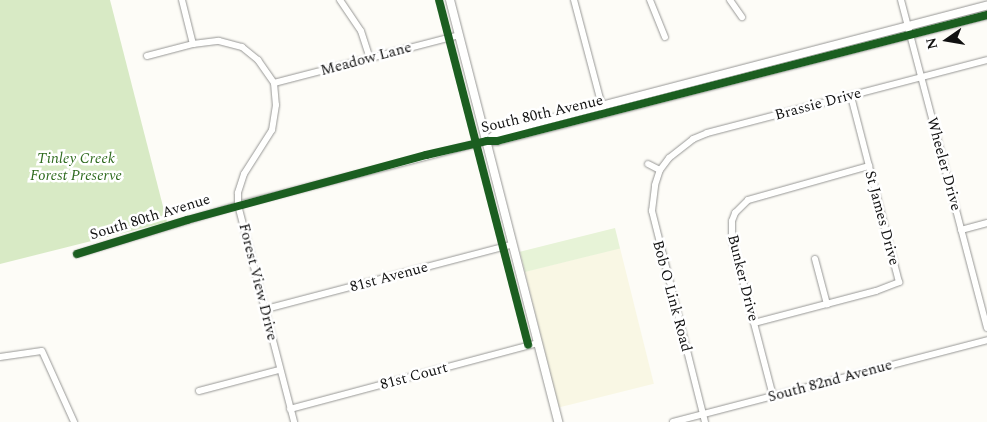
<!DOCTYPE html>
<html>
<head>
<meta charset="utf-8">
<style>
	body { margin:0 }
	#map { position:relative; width:987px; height:422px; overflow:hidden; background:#fdfcf7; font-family:Spectral,serif }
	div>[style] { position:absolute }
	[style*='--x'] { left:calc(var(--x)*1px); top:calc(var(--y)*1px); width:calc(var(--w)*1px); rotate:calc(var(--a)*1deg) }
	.farmland>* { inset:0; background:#f9f7e4; transform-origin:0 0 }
	.green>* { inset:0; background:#e7f3d7; transform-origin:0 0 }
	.forest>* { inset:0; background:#d8eac5 }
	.roads { filter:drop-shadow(0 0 1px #979795) drop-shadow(0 0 1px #979795) }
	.minor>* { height:6px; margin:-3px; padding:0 3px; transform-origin:3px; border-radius:3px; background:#fffffe }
	.tertiary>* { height:8px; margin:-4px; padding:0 4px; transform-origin:4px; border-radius:4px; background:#fffffe }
	.cycleway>* { height:8px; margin:-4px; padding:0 4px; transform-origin:4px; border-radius:4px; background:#1b5e20 }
	span { translate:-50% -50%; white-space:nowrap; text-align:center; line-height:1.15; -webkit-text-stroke:5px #fff; paint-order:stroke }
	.street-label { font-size:15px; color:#111 }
	.park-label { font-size:15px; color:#2f6b1f; font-style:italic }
	.north { position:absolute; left:922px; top:15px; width:50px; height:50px; -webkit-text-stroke:4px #fff; paint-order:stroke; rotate:257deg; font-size:14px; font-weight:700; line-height:20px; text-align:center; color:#111 }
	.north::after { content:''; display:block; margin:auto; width:18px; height:22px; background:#111; clip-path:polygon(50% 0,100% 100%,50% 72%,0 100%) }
</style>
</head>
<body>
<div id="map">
	<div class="farmland">
		<i style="left:620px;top:248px;width:140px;height:98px;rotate:76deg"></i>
	</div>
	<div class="green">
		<i style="left:615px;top:228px;width:21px;height:98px;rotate:76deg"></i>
	</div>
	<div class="forest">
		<i style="clip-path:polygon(0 0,110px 0,167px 222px,0 264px)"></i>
	</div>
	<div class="roads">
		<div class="minor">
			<i style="--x:182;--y:0;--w:45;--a:76"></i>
			<i style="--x:193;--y:44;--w:26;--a:-7"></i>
			<i style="--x:219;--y:41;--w:24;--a:15"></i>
			<i style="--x:242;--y:47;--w:21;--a:39"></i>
			<i style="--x:258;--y:60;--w:28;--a:55"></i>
			<i style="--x:274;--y:83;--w:22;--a:85"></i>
			<i style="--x:276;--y:105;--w:25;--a:99"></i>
			<i style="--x:272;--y:130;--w:52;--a:122.5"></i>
			<i style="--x:244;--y:174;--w:20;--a:108"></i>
			<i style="--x:238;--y:193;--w:12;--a:90"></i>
			<i style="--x:238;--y:205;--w:224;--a:75.5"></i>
			<i style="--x:340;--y:0;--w:37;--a:56"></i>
			<i style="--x:361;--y:31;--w:29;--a:72"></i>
			<i style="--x:574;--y:0;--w:114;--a:75.2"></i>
			<i style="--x:650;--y:0;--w:40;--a:68"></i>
			<i style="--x:730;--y:0;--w:21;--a:55"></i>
			<i style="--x:901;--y:0;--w:339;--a:75.3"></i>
			<i style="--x:147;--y:56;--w:48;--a:-14.6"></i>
			<i style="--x:274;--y:83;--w:191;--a:-14.5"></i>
			<i style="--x:648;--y:164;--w:13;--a:27"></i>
			<i style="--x:961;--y:230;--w:27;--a:-15"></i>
			<i style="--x:77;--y:254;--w:168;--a:-16.9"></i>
			<i style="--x:238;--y:205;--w:257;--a:-14.4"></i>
			<i style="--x:815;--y:259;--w:47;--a:75.1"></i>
			<i style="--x:266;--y:309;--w:255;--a:-14.7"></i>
			<i style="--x:754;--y:323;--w:126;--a:-14.7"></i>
			<i style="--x:876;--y:291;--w:25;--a:-21"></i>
			<i style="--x:899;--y:282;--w:192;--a:-104.5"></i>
			<i style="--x:0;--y:357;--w:42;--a:-8.1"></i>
			<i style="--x:42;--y:351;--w:78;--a:65.7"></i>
			<i style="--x:199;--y:391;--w:83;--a:-14.7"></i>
			<i style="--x:773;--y:396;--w:162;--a:-104.6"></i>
			<i style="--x:732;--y:239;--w:18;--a:-90"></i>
			<i style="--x:732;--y:221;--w:9;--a:-69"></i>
			<i style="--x:735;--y:213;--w:18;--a:-45"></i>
			<i style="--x:748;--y:200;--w:126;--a:-15.7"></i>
			<i style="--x:290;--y:409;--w:257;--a:-14.9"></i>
			<i style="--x:673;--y:422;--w:325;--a:-14.6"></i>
			<i style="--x:705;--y:422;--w:218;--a:-104.1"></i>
			<i style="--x:652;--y:211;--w:26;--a:-83"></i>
			<i style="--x:655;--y:185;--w:16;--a:-72"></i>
			<i style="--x:660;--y:170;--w:15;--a:-53"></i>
			<i style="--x:669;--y:158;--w:31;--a:-38"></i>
			<i style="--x:693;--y:139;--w:15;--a:-23"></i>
			<i style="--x:707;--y:133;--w:289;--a:-14.6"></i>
		</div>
		<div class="tertiary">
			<i style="--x:450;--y:0;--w:436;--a:75.6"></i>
			<i style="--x:487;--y:141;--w:10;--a:-37"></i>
			<i style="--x:495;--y:135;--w:30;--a:-17"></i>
			<i style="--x:524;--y:126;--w:479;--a:-14.6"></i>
			<i style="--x:487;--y:141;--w:10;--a:0"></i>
			<i style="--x:497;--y:141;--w:506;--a:-14.42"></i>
		</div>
	</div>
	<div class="cycleway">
		<i style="--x:439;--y:0;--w:356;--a:75.5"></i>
		<i style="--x:77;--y:254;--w:115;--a:-17.2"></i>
		<i style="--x:187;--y:220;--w:248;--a:-15.2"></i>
		<i style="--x:426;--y:155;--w:63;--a:-12.9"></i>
		<i style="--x:487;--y:141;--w:10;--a:0"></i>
		<i style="--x:497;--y:141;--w:506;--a:-14.42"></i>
	</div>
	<div class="street-label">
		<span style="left:366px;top:59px;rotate:-15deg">Meadow Lane</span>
		<span style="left:818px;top:104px;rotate:-15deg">Brassie Drive</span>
		<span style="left:542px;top:114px;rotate:-13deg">South 80th Avenue</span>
		<span style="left:944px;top:164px;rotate:75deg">Wheeler Drive</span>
		<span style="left:150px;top:217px;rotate:-17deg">South 80th Avenue</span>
		<span style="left:882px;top:218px;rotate:75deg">St James Drive</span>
		<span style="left:389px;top:277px;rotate:-15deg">81st Avenue</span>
		<span style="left:743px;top:278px;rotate:76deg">Bunker Drive</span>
		<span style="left:258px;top:282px;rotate:76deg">Forest View Drive</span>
		<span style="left:672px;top:296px;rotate:75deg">Bob O Link Road</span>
		<span style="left:414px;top:376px;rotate:-15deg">81st Court</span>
		<span style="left:830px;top:381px;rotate:-15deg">South 82nd Avenue</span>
	</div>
	<div class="park-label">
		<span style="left:76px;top:167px">Tinley Creek<br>Forest Preserve</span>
	</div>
	<div class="north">N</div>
</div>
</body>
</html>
